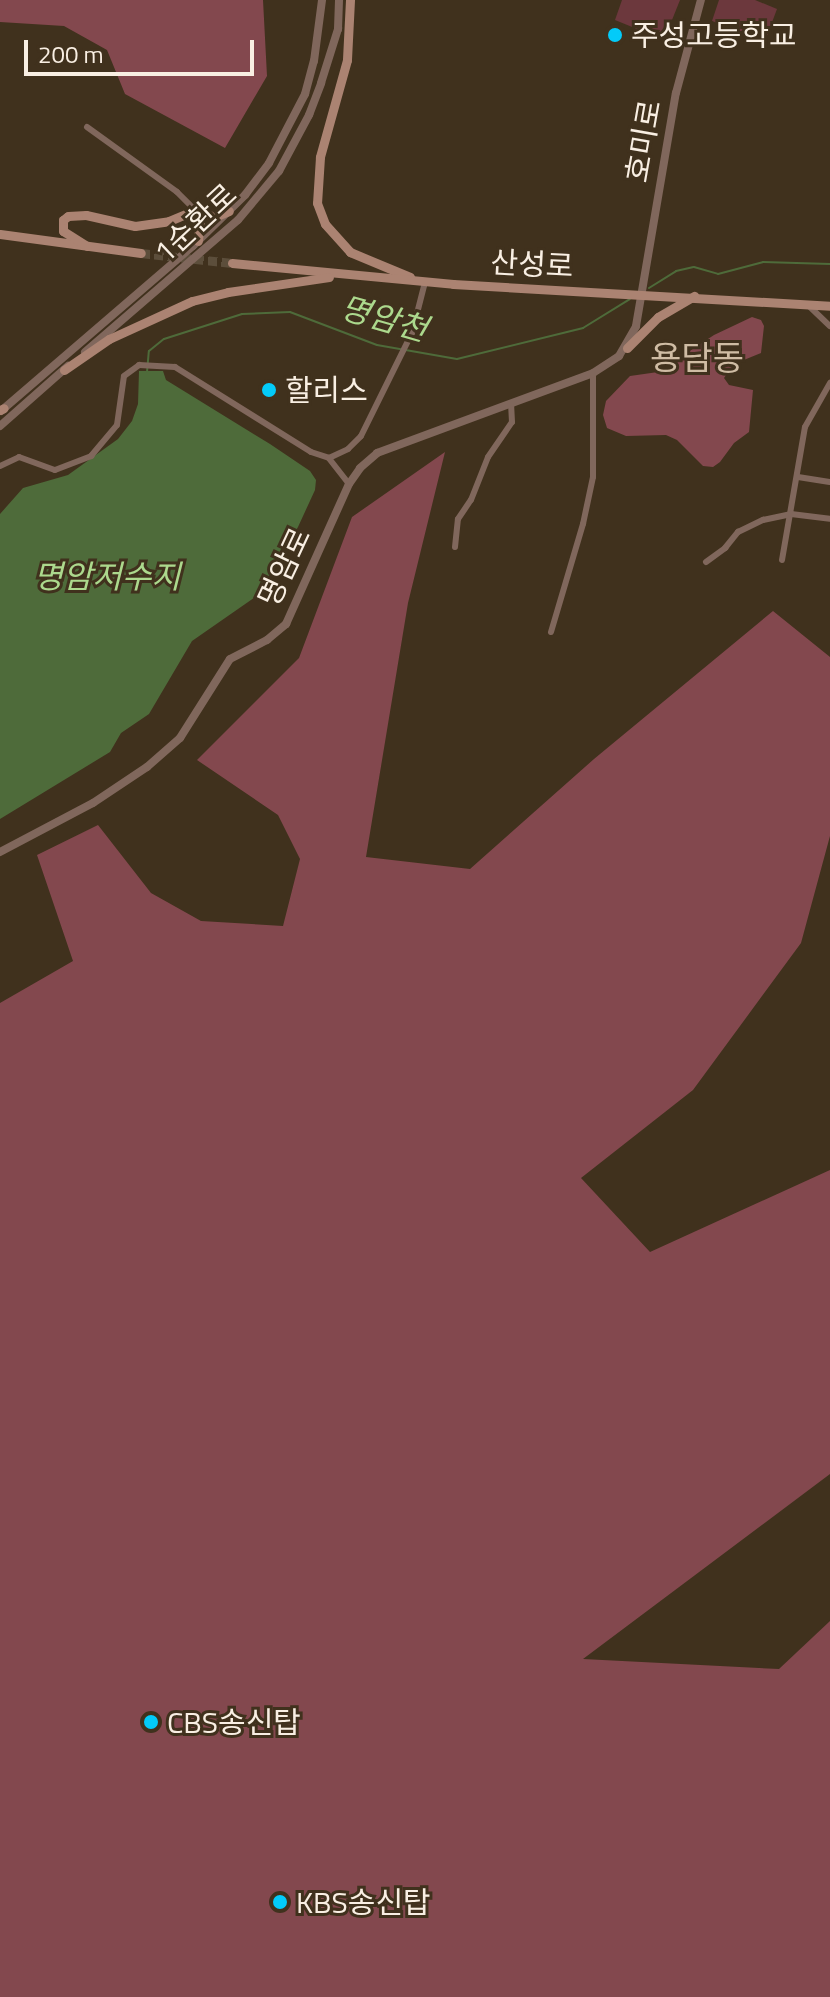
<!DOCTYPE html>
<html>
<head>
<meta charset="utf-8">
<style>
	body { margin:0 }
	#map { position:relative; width:830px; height:1997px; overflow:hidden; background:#40311d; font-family:"Titillium Web","Noto Sans KR",sans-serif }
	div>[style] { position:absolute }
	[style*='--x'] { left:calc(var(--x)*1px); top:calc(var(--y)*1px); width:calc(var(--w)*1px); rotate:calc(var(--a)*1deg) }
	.green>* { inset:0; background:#6c383d }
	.forest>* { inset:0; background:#83484e }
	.water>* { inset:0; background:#4e6b3a }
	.stream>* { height:2px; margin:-1px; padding:0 1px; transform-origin:1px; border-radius:1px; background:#4e6b3a }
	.secondary-tunnel>* { height:9px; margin-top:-4.5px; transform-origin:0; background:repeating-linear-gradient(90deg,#5c4e3b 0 9px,transparent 0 13.5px) }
	.minor>* { height:6px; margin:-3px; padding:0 3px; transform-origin:3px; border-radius:3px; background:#80675c }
	.tertiary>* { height:8px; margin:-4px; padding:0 4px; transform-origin:4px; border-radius:4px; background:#80675c }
	.secondary>* { height:9px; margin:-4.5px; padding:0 4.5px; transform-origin:4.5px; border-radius:4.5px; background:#ab8372 }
	.dots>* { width:22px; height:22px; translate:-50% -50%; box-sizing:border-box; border:4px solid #40311d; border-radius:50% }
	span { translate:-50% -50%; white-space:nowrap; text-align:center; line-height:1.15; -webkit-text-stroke:6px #40311d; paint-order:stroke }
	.poi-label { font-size:30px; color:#f9efe3 }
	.left { translate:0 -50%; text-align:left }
	.street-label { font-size:30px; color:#f9efe3 }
	.water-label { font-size:32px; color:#acd98d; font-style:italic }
	.quarter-label { font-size:34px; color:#cfbca4 }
	.scale { position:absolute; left:24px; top:40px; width:230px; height:36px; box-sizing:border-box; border:4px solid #f9efe3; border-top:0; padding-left:10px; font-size:24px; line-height:28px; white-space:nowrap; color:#f9efe3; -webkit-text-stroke:6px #40311d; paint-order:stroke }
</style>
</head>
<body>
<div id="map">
	<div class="green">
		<i style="clip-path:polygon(622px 0,680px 0,664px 40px,615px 20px)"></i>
		<i style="clip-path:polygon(719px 0,755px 0,777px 9px,765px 41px,712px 21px)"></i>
	</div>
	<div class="forest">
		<i style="clip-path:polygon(0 0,263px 0,267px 76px,225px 148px,125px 94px,107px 50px,64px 26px,0 22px)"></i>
		<i style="clip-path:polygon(752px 317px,761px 320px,764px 326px,761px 353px,734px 364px,724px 378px,729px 385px,753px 390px,749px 432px,734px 443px,720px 462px,713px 467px,703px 466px,677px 440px,666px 435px,626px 436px,607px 428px,603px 415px,606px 401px,630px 376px,658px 372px,714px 335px)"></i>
		<i style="clip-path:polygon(445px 452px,408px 603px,366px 857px,470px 869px,594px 759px,773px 611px,830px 657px,830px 836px,801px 943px,693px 1090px,581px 1178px,650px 1252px,830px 1170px,830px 1474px,583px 1659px,779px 1669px,830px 1621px,830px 1997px,0 1997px,0 1003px,73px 961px,37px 855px,98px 825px,151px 893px,201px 921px,283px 926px,300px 859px,278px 815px,197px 760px,299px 658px,352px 517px)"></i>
	</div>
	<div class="water">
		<i style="clip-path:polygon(139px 371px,163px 371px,166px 380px,270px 444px,310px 471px,316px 480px,315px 490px,298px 527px,258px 595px,192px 641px,149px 714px,121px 733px,110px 752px,0 819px,0 514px,23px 488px,68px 475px,118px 439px,132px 421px,138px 404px)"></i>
	</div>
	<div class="stream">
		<i style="--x:649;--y:288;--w:32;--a:-32"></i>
		<i style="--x:676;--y:271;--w:18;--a:-13"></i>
		<i style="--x:694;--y:267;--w:25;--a:16"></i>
		<i style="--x:718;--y:274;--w:47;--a:-14.9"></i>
		<i style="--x:763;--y:262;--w:67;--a:1.7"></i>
		<i style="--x:147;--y:372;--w:21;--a:-85"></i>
		<i style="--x:149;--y:351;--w:19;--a:-39"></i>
		<i style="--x:164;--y:339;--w:82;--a:-17.8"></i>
		<i style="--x:242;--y:314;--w:48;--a:-2.4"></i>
		<i style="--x:290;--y:312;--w:93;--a:20.8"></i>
		<i style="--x:377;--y:345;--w:81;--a:9.9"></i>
		<i style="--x:457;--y:359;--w:130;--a:-13.8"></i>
		<i style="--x:583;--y:328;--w:55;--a:-31.7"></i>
	</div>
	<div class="secondary-tunnel">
		<i style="--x:141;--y:253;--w:92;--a:6.3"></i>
	</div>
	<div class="minor">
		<i style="--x:87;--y:127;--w:111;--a:35.8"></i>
		<i style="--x:177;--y:192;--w:25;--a:45"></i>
		<i style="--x:809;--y:306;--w:29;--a:44"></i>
		<i style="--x:0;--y:466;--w:21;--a:-25"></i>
		<i style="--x:19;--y:457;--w:38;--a:20"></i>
		<i style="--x:55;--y:470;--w:39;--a:-21"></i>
		<i style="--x:91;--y:456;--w:40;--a:-50"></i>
		<i style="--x:117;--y:425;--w:49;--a:-81.9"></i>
		<i style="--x:124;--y:376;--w:19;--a:-36"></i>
		<i style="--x:139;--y:365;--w:36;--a:3"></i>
		<i style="--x:175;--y:367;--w:160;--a:32"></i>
		<i style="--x:311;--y:452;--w:19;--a:18"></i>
		<i style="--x:798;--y:477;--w:32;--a:9"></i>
		<i style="--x:349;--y:484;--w:33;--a:-128"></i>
		<i style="--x:329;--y:458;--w:21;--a:-25"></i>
		<i style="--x:348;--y:449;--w:18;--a:-45"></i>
		<i style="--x:361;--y:436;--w:115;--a:-63.7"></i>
		<i style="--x:412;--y:333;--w:53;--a:-75.7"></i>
		<i style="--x:455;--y:547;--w:28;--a:-84"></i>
		<i style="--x:458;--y:519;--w:23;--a:-56"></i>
		<i style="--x:471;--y:500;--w:46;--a:-68.4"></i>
		<i style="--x:488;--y:457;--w:42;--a:-55.6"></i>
		<i style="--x:512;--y:422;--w:19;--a:-93"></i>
		<i style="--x:782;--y:560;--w:135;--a:-80.2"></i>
		<i style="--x:805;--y:427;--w:51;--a:-60.4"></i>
		<i style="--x:706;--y:562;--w:24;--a:-36"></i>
		<i style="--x:725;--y:548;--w:21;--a:-51"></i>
		<i style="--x:738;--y:532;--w:28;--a:-26"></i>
		<i style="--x:763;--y:520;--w:29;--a:-12"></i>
		<i style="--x:791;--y:514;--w:39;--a:7"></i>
		<i style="--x:551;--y:632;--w:113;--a:-73.5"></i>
		<i style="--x:583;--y:524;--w:48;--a:-78"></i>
		<i style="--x:593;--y:477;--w:104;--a:-90"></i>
	</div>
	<div class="tertiary">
		<i style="--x:85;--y:352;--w:202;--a:-40.8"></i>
		<i style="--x:238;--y:220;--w:64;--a:-50.1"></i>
		<i style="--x:279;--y:171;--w:64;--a:-61.8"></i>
		<i style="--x:309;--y:115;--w:34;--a:-69"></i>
		<i style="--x:321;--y:83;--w:57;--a:-72.5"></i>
		<i style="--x:338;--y:29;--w:29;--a:-88"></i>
		<i style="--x:1;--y:411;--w:253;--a:-40.7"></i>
		<i style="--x:193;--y:246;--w:73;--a:-44.4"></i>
		<i style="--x:245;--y:195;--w:40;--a:-53"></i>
		<i style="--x:269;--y:163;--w:78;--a:-62.4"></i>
		<i style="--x:305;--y:94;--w:34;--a:-75"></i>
		<i style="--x:314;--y:61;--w:62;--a:-82.5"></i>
		<i style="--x:0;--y:426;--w:91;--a:-41.4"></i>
		<i style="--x:0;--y:852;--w:105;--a:-27.8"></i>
		<i style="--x:93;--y:803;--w:65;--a:-33.7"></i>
		<i style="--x:147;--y:767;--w:44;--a:-41.3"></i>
		<i style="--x:180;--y:738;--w:93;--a:-57.7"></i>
		<i style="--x:230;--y:659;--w:42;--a:-27.2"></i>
		<i style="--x:267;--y:640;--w:25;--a:-40"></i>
		<i style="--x:286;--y:624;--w:154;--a:-65.8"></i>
		<i style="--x:349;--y:484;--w:19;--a:-55"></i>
		<i style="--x:360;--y:468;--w:23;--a:-41"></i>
		<i style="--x:377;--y:453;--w:230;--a:-20.3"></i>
		<i style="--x:593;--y:373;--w:31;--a:-33"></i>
		<i style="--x:619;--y:356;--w:34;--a:-60"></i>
		<i style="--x:636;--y:326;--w:236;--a:-80.3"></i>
		<i style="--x:676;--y:93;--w:96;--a:-75"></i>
	</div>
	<div class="secondary">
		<i style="--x:350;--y:0;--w:60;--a:92.9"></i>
		<i style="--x:347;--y:60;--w:101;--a:105.6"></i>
		<i style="--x:320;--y:157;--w:46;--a:93.7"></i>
		<i style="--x:317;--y:203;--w:22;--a:69"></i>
		<i style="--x:325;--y:224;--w:38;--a:48"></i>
		<i style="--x:350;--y:252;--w:65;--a:22.6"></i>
		<i style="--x:195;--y:210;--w:12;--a:66"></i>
		<i style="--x:200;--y:221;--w:20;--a:96"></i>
		<i style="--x:0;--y:234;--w:142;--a:7.7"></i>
		<i style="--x:87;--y:246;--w:28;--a:-148"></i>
		<i style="--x:63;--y:231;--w:11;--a:-90"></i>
		<i style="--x:63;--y:220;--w:6;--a:-39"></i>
		<i style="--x:68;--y:216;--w:18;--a:-3"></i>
		<i style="--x:86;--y:215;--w:50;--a:12.7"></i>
		<i style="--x:135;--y:226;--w:34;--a:-8"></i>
		<i style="--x:169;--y:221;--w:28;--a:-23"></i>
		<i style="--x:195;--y:210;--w:20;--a:20"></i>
		<i style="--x:214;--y:217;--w:16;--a:-22"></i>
		<i style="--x:232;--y:263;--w:222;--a:5.4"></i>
		<i style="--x:453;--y:284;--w:378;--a:3.3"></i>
		<i style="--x:627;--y:348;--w:44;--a:-45"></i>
		<i style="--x:658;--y:317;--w:42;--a:-30.3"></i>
		<i style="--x:64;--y:370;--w:55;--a:-34.6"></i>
		<i style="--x:109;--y:339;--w:91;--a:-24.6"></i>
		<i style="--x:192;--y:301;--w:37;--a:-14"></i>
		<i style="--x:228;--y:292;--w:102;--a:-8.4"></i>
		<i style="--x:0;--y:410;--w:4;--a:-27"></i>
	</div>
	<div class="dots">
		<i style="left:615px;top:35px;background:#03cbf9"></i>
		<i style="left:269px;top:390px;background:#03cbf9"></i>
		<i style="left:151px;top:1722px;background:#03cbf9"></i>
		<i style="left:280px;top:1902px;background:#03cbf9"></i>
	</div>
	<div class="poi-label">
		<span class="left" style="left:631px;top:35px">주성고등학교</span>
		<span class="left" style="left:285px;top:390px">할리스</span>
		<span class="left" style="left:167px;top:1722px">CBS송신탑</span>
		<span class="left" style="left:296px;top:1902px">KBS송신탑</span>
	</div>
	<div class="street-label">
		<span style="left:643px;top:141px;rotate:-80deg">호미로</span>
		<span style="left:195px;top:223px;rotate:-43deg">1순환로</span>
		<span style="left:532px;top:264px;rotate:3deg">산성로</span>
		<span style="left:284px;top:567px;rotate:-65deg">명암로</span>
	</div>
	<div class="water-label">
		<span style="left:384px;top:318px;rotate:16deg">명암천</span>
		<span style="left:107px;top:576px">명암저수지</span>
	</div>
	<div class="quarter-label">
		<span style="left:697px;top:358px">용담동</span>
	</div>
	<div class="scale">200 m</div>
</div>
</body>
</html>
